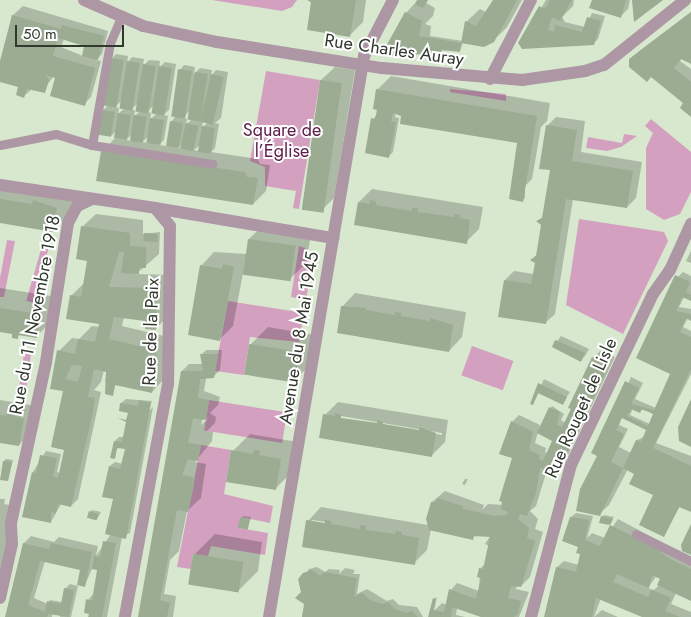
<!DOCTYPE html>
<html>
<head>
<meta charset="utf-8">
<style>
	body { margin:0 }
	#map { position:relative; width:691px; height:617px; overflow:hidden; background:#d7e8ce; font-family:Jost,sans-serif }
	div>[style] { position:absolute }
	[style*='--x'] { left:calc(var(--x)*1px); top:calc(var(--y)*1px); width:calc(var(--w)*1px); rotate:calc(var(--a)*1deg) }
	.green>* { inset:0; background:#d4a0c0; transform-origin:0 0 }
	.shadow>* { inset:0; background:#0003 }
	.building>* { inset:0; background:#9bac93; transform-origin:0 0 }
	.lane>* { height:9px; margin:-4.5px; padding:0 4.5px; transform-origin:4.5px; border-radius:4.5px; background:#ae97a5 }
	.street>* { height:12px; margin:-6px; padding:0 6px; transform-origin:6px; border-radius:6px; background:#ae97a5 }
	span { translate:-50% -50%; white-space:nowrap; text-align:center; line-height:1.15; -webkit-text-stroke:4px #fff; paint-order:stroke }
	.street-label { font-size:18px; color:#31382e }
	.park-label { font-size:18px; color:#5d204a }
	.scale { position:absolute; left:15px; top:25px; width:109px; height:22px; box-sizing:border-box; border:2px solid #31382e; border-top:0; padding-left:6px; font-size:15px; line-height:18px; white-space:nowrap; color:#31382e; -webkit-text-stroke:4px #fff; paint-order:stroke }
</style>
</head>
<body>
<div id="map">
	<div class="green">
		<i style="clip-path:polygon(212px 0,297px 0,292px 7px,282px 11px)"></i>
		<i style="clip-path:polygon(266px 71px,320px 80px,299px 209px,293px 208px,296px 191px,265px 186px,265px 167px,250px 161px)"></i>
		<i style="clip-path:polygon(450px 89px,506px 94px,506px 101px,450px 92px)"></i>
		<i style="clip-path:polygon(651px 119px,691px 152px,691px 192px,680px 214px,664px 220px,646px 209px,646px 148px,653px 133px,645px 126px)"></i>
		<i style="clip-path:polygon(624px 134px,637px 136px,621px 147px,607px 151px,586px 148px,588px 137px,622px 143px)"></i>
		<i style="clip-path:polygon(579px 219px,664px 232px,668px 241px,623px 334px,566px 305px)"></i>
		<i style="clip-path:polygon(7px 240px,15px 241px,4px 297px,0 297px,0 278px)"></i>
		<i style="left:42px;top:246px;width:7px;height:57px;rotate:16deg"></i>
		<i style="clip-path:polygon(299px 246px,305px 248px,313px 259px,306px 300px,291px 297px)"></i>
		<i style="clip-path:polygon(228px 301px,304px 313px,299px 342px,250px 337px,244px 375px,215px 371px)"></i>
		<i style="left:472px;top:346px;width:44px;height:31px;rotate:20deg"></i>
		<i style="left:24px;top:353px;width:7px;height:57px;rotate:8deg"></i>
		<i style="left:209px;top:400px;width:79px;height:31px;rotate:9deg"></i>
		<i style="clip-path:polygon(201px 445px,231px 450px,224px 494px,273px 506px,270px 523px,240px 517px,239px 528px,268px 533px,265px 555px,211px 546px,208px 556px,193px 554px,191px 569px,177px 567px)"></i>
	</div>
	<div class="shadow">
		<i style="clip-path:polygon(308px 0,366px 0,363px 22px,350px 35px)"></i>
		<i style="clip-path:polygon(418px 0,427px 0,426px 3px,435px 8px,433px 16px,425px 24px,431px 26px,430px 36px,463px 41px,466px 22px,480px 9px,486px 12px,494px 0,522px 0,507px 27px,493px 41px,463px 42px,460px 51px,386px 48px,406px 13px)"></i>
		<i style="clip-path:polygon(546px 0,574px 0,573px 6px,562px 17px,565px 22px,585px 27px,592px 13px,605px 16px,598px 39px,593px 44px,520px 43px)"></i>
		<i style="clip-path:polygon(593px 0,630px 0,628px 9px,621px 16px)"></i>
		<i style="clip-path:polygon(evenodd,23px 6px,108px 31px,102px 54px,96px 60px,101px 61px,91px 97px,84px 104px,54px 76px,42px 91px,32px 89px,24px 96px,19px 86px,0 81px,0 66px,13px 15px,23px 6px,64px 39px,86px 45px,83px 56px,61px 47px,64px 39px)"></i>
		<i style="clip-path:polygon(691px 12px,691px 62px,682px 58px,680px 61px,691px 69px,691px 116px,685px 103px,638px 52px)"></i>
		<i style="clip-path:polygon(evenodd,116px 54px,128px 56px,127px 63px,132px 57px,144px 59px,143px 66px,149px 60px,160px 61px,159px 68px,165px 62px,176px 64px,169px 110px,163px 115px,168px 116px,164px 140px,159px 145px,167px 146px,171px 122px,176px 116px,180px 70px,184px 65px,195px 67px,194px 74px,200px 68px,212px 70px,211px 76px,216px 70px,228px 72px,221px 118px,215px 123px,219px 124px,215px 148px,211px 152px,258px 159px,260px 164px,270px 165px,266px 191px,253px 204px,102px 152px,115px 138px,117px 130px,111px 136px,99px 134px,103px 110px,109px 105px,112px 59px,116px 54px,122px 100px,125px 108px,118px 114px,119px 108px,115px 107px,122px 100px,116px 54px,138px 103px,141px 110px,134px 117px,135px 110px,131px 110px,138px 103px,116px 54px,154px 105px,158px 112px,150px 120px,151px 113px,147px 112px,154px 105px,116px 54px,189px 111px,193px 118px,186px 125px,187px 119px,183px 118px,189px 111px,116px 54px,206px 114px,209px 121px,202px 128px,203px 121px,199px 121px,206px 114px,116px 54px,133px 133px,131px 141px,126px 140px,133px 133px,116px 54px,149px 136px,148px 143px,142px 142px,149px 136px,116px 54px,184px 142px,183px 148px,178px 148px,184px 142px,116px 54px,201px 144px,199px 151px,194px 150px,201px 144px)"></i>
		<i style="clip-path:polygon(335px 67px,355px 70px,334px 198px,321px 211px,321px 80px)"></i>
		<i style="clip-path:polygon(391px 76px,550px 103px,547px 121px,541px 127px,532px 179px,525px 186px,525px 198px,523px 200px,519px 142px,396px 112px,395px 117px,399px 118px,393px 152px,389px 156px,373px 119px,378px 114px,378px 89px)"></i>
		<i style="clip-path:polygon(556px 117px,585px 121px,581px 152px,642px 162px,636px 198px,627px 207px,573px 199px,555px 314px,545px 323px,505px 280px,514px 271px,534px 274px,536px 263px,532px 260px,537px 254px,542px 225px,538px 221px,544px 216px,551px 169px,547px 126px)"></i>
		<i style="clip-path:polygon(0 179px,74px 191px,70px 213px,53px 230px,0 222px)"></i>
		<i style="clip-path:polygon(372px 189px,483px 207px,479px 229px,466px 242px,356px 224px,359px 202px)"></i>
		<i style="clip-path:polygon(96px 214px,143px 220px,143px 234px,160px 232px,159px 254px,136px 274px,170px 275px,169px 315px,156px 328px,146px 319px,124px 317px,122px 326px,168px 337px,165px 378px,152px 392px,116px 384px,112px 395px,112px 383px,105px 382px,107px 371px,104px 370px,101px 382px,94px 390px,101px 392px,78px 499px,71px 506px,61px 504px,51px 522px,33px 472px,46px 451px,61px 454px,57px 472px,60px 473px,66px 449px,64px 391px,59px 351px,72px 338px,79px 339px,92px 326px,100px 327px,101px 323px,71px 296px,85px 282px,88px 260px,82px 227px)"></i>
		<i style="clip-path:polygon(266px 222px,312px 229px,306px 263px,289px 280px,243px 273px,233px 326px,220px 339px,201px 266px,214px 252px,247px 254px,249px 239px)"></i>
		<i style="clip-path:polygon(691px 251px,691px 263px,686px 261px)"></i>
		<i style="clip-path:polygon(683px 272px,691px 276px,691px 300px,684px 297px,679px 307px,691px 309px,691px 319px,688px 318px,683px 327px,691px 331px,691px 374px,656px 443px,691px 456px,691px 510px,680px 506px,664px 536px,654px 495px,636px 473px,628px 469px,609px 505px,599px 514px,598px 455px,631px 377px,643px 383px,635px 399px,656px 408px,652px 412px,633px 408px,630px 415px,650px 424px,646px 428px,622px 417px,619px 425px,628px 429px,619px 447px,631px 453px,637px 440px,644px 437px,676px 366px,670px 372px,678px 277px)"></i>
		<i style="clip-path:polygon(0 288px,57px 297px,54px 319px,36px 337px,20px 334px,17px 338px,14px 333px,0 331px)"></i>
		<i style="clip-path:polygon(355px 293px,466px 312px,462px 337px,449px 351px,342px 307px)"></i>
		<i style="clip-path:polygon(268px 327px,315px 335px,311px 364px,293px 382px,250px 345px)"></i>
		<i style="clip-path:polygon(561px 336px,589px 349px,585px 356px,581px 360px,553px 347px)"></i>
		<i style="clip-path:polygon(evenodd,206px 350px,222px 350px,220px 370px,213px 377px,206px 378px,204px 391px,220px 397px,218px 405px,210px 413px,216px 417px,215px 423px,207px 431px,213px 432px,212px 441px,195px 462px,206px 464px,201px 498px,187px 511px,179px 551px,170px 560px,164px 594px,176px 596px,173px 617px,139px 617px,182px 371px,189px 364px,203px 364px,202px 354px,206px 350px,203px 418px,208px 419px,201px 425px,203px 418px)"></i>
		<i style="clip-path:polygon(evenodd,600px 351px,615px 357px,563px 466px,556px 473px,547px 470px,536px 506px,530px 511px,538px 519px,535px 529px,543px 532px,530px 577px,521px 586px,517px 585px,516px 589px,529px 592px,519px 617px,482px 617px,457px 608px,456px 615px,465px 617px,429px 617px,434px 599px,437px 597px,434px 611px,442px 603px,447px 605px,451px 590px,457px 583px,479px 591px,480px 569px,485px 564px,489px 546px,485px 544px,491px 535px,468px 537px,431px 529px,427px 550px,414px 563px,308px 521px,321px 507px,428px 525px,432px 502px,445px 491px,484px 505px,482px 510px,488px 504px,503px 505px,514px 459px,512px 422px,519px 415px,540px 425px,539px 430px,552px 406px,564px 414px,561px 420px,565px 423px,593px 358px,600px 351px,538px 432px,553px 441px,548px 453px,545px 452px,546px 448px,535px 443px,538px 432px,600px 351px,312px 520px,326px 522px,326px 524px,311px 522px,312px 520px)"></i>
		<i style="clip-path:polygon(544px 379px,570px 392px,562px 404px,539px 392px,533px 404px)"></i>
		<i style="clip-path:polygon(126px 399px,152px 401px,148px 412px,153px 407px,130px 533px,122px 537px,107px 617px,90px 617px,88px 600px,94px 593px,99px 569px,94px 564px,85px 585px,81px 569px,45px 561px,34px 598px,48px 604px,50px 600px,62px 602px,65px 589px,70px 584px,78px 586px,71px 617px,60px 617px,60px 612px,52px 613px,52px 617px,6px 617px,24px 543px,31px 536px,54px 542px,59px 537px,98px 546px,96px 556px,111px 534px,114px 498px,104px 496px,110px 466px,115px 462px,123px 464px,127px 448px,118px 447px,114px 457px,115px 441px,119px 437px,124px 437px,129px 412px,121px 403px)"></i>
		<i style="clip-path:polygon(0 400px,36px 406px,32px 431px,19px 445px,0 442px)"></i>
		<i style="clip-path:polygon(evenodd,338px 402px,448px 420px,445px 442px,431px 456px,325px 415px,338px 402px,341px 416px,442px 433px,442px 435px,339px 418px,341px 416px)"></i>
		<i style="clip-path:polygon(250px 434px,298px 442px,293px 471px,276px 488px,233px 451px)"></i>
		<i style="clip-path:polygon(6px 459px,13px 460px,8px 480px,4px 461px)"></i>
		<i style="clip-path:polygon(465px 479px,468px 479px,465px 485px,462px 484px)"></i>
		<i style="clip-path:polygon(0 499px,5px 499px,4px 504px,19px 507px,0 581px)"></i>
		<i style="clip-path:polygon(92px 510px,101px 512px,97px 519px,90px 512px)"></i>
		<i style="clip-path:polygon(evenodd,576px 513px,593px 516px,587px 538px,592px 533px,605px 538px,618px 519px,691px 558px,691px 600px,676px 593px,671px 604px,691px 612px,691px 617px,645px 617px,601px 598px,594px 617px,545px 617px,557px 567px,564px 561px,579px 565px,582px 553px,571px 517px,576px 513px,657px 575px,662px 578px,659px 585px,654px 590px,648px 588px,657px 575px)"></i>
		<i style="clip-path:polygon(604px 515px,614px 517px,611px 522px,602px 517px)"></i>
		<i style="clip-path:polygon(243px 516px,251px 517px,248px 528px,241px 518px)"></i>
		<i style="clip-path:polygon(215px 534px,262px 542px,258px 571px,237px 592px,194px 555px)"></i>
		<i style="clip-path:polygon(317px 567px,325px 572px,329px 569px,340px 570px,339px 574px,345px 568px,355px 570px,353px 574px,360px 574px,357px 594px,367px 589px,387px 601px,393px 599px,399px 605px,417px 607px,423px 617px,302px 617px,305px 604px,299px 583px,309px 569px)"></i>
		<i style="clip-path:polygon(602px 610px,618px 617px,594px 617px)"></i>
	</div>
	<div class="building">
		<i style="clip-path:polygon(307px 0,356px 0,350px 37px,307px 30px,311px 2px)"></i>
		<i style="clip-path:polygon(417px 0,428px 0,423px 8px,415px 4px)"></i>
		<i style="clip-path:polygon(493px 0,517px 0,494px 42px,484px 47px,461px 43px,460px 52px,442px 50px,441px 53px,390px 56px,385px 48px,405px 12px,422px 21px,419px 36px,461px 43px,465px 21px,476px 26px)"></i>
		<i style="clip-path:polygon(550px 0,572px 0,560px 21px,552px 17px,548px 30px,554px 32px,555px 25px,582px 32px,587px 17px,601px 21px,594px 45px,522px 49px,518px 43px,539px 6px,545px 9px)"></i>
		<i style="clip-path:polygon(592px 0,626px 0,621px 18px,589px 8px)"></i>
		<i style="clip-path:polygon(632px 0,663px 0,634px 22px)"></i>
		<i style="clip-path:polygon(691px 12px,691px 64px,681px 59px,674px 68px,691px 82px,691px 117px,680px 108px,683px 103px,651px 77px,647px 82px,629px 67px,629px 59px)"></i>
		<i style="clip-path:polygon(12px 15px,61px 29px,62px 25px,104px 36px,98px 60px,82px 56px,84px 46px,58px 38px,53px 56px,95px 68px,85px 106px,50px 96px,55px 78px,46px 75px,49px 80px,45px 93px,27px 89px,24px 98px,16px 95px,18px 87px,0 82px,0 61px)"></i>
		<i style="left:111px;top:58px;width:13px;height:48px;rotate:9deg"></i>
		<i style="left:127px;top:61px;width:13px;height:48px;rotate:9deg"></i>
		<i style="left:143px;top:64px;width:13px;height:48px;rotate:9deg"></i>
		<i style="left:159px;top:66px;width:13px;height:48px;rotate:9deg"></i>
		<i style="left:178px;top:69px;width:14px;height:48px;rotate:8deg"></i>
		<i style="left:195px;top:72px;width:13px;height:48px;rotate:9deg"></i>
		<i style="left:211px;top:74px;width:13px;height:49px;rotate:13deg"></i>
		<i style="left:320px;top:80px;width:22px;height:131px;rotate:8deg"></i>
		<i style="clip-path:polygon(376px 89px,537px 116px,523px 202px,509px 199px,517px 143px,400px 124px,401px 116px,393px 113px,391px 122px,396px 122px,389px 158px,365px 153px,371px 118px,375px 119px,377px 110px,373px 109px)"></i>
		<i style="left:102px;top:110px;width:13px;height:25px;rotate:9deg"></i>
		<i style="left:118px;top:113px;width:13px;height:25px;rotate:9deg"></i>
		<i style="left:134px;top:115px;width:13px;height:26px;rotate:9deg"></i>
		<i style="left:150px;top:118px;width:14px;height:25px;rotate:8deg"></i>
		<i style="left:170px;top:121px;width:13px;height:25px;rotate:9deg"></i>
		<i style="left:186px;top:123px;width:13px;height:26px;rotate:13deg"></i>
		<i style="clip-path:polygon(546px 125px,577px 130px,572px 161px,633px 171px,627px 208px,566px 199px,546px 324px,498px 317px,504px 280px,531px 284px,535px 263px,530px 260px,536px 256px,541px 225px,536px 221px,542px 218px,550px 170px,539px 169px)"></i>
		<i style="left:202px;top:126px;width:13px;height:26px;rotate:9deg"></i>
		<i style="clip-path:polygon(101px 151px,245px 172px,247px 177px,258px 178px,253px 205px,96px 181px)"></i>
		<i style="clip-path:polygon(0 199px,32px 204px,33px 200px,57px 208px,53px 232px,0 223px)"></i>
		<i style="clip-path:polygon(370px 200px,376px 202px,376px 205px,412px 211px,412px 208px,418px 208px,418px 212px,454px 217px,454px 214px,460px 215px,459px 218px,470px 220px,467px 244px,354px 225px,358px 202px,370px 204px)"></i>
		<i style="clip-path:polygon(evenodd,81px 226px,130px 233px,130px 246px,146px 247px,146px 268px,139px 268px,139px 274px,121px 273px,124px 252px,119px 252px,109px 287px,157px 288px,156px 330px,145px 329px,145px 321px,114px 317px,109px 339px,156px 350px,155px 379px,152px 393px,115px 385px,113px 396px,105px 394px,106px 372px,94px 369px,88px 397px,95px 398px,93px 412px,71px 507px,58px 504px,56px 513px,51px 512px,51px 523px,22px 517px,32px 472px,36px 473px,40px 455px,57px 458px,53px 476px,58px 478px,64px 450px,51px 447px,63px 391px,50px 389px,57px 350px,75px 354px,78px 339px,95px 342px,99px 324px,66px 319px,70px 295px,81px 297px,87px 261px,76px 259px,81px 226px,72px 365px,82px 366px,78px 382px,65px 379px,72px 365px)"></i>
		<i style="left:144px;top:233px;width:14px;height:8px;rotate:4deg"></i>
		<i style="left:248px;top:239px;width:48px;height:36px;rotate:8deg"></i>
		<i style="clip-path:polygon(223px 264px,234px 267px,220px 341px,188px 335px,200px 265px,222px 269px)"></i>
		<i style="clip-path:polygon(evenodd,675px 275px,690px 282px,686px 292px,691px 295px,691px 301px,682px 297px,676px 311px,691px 314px,691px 321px,686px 318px,680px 332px,691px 337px,691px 369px,653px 448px,691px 466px,691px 512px,679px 507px,664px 537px,639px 525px,653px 495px,629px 484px,634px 474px,623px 468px,636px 440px,641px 442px,646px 430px,622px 418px,616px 430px,624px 434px,611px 462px,623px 468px,600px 516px,576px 511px,580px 489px,597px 456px,591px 453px,625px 381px,639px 388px,631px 404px,654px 410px,670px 374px,636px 358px,675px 275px,631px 409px,640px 413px,642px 409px,653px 414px,648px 426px,627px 416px,631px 409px)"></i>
		<i style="clip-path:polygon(341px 306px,366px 308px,366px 310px,395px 315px,395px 312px,401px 313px,401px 316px,430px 321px,430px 318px,453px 325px,449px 352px,337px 333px)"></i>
		<i style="clip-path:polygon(0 308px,40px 314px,37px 338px,18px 335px,18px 339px,12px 338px,12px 334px,0 332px)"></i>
		<i style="clip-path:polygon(555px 340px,585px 353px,581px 362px,552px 347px)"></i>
		<i style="left:249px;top:344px;width:51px;height:31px;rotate:9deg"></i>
		<i style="clip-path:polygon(200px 354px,218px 354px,214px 378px,200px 379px,198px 398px,209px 400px,206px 420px,193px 418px,188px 443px,201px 445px,198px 461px,188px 459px,182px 475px,193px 477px,194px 486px,188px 512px,177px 510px,160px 600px,170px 603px,167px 617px,138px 617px,181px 371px,203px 371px)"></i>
		<i style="clip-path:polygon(592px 357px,609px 365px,557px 474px,540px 468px,536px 493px,527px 516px,520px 514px,518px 519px,529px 528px,527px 538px,535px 541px,521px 587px,511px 586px,508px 598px,521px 601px,518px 614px,514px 617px,481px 617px,452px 607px,451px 617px,428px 617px,433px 598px,436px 599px,433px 610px,444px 612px,449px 589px,476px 599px,481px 578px,477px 577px,479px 568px,483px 569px,490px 537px,474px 536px,473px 540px,429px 530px,426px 519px,431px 502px,436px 502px,437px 498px,463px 506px,463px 509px,495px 516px,507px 515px,508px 512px,501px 509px,502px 502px,499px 501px,512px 458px,499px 454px,511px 421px,533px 432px,529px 450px,540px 455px,539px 459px,543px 461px,552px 441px,537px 433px,549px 407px,560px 412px,557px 425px,562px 427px,571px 409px,568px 408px)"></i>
		<i style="clip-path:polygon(538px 383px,567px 397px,563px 405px,538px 393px,533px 405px,530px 404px)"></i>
		<i style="clip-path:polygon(691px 399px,691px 447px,679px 441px,678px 427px)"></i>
		<i style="clip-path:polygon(139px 400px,151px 403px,126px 539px,105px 534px,113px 499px,102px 497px,109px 466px,120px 469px,125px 449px,117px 448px,115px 459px,110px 458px,114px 441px,122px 442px,126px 422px,118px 418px,126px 420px,128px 413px,119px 411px,120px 403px,138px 406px)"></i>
		<i style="clip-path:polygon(7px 413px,24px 419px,19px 446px,0 443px,0 415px,6px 416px)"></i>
		<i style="clip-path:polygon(335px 413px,341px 415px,341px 418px,377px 423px,377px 420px,383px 422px,383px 424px,419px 430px,419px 427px,436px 433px,432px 457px,319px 438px,323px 414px,335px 416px)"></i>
		<i style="clip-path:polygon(231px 450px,253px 454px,254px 450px,260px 451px,259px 455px,281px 459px,276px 490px,226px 482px)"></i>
		<i style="clip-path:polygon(3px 461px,12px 462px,8px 481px,0 480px)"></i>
		<i style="left:89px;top:511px;width:10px;height:7px;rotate:17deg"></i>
		<i style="clip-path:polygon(601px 516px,613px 519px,610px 525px,599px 523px)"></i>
		<i style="left:240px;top:517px;width:10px;height:11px;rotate:11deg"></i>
		<i style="clip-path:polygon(570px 517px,589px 520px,585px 540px,600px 546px,610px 525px,661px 550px,660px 552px,670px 559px,691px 569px,691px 601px,657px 585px,660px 579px,652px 575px,649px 588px,617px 574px,613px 582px,648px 597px,652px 590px,671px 598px,665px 611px,680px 617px,642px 617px,596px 598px,592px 617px,544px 617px,556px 567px,576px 572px,580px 554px,576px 553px,578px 547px,562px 541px)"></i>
		<i style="clip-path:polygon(306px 520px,325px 523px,325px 520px,331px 521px,331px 524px,360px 529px,360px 525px,366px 526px,366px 530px,395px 534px,396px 531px,402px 532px,402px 535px,419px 538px,415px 565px,302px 547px)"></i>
		<i style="clip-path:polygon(691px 524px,691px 555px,682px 551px,681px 545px)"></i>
		<i style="clip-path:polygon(103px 541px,116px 543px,102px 617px,88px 617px,89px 614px,84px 613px,86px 599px,92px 601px,97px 570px,92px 569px,94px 556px,100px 557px)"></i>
		<i style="clip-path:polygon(23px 543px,49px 549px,51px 543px,92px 552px,85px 587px,77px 585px,80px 570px,40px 561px,28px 605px,45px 612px,47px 601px,61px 604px,64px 588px,74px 590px,69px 617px,48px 614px,47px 617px,5px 617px)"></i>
		<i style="left:193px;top:554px;width:51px;height:31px;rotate:9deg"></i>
		<i style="clip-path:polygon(312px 570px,320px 576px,324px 572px,357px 578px,354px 597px,362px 593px,370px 600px,382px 604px,388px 602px,395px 609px,407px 613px,412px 611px,418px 617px,302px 617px,304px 604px,295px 598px,301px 592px,298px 579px,303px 573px)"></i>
	</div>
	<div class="lane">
		<i style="--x:0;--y:145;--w:57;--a:-11.1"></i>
		<i style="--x:56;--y:134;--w:38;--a:17"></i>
		<i style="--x:92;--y:145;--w:104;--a:-80"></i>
		<i style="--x:110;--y:43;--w:28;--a:-67"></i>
		<i style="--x:92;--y:145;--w:122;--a:8.9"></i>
		<i style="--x:636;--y:534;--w:61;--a:26.1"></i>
	</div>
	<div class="street">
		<i style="--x:84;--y:0;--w:64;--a:23.8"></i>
		<i style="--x:143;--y:26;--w:76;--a:12.2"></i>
		<i style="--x:217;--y:42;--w:167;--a:9"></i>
		<i style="--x:382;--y:68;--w:141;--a:4.9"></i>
		<i style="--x:522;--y:80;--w:64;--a:-8.1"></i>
		<i style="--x:585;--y:71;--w:20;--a:-18"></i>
		<i style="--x:604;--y:65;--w:104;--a:-38.7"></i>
		<i style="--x:490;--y:79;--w:89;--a:-62.6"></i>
		<i style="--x:0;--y:185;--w:157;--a:8.4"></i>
		<i style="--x:155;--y:208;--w:23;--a:50"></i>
		<i style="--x:170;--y:226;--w:158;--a:90.7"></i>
		<i style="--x:168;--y:384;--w:237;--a:100.5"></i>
		<i style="--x:155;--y:208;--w:181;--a:9.6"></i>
		<i style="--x:0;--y:598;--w:55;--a:-77.5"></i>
		<i style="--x:12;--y:544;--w:21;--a:-93"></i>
		<i style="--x:11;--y:523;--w:165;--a:-77.7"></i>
		<i style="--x:46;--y:362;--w:141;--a:-81"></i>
		<i style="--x:68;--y:223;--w:19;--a:-62"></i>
		<i style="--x:77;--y:206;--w:17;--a:-25"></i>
		<i style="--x:269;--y:617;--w:569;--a:-80.39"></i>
		<i style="--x:364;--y:56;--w:63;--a:-62.6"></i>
		<i style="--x:531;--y:617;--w:157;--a:-75.3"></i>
		<i style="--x:571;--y:465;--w:190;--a:-64.4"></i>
		<i style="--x:653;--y:294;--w:29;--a:-55"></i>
		<i style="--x:670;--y:270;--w:51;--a:-65.5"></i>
	</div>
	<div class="street-label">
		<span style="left:394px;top:50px;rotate:8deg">Rue Charles Auray</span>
		<span style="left:35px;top:315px;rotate:-79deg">Rue du 11 Novembre 1918</span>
		<span style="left:151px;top:332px;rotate:-88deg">Rue de la Paix</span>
		<span style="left:299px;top:338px;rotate:-81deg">Avenue du 8 Mai 1945</span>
		<span style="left:581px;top:408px;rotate:-66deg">Rue Rouget de Lisle</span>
	</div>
	<div class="park-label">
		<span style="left:282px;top:141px">Square de<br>l’Église</span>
	</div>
	<div class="scale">50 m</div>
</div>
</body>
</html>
